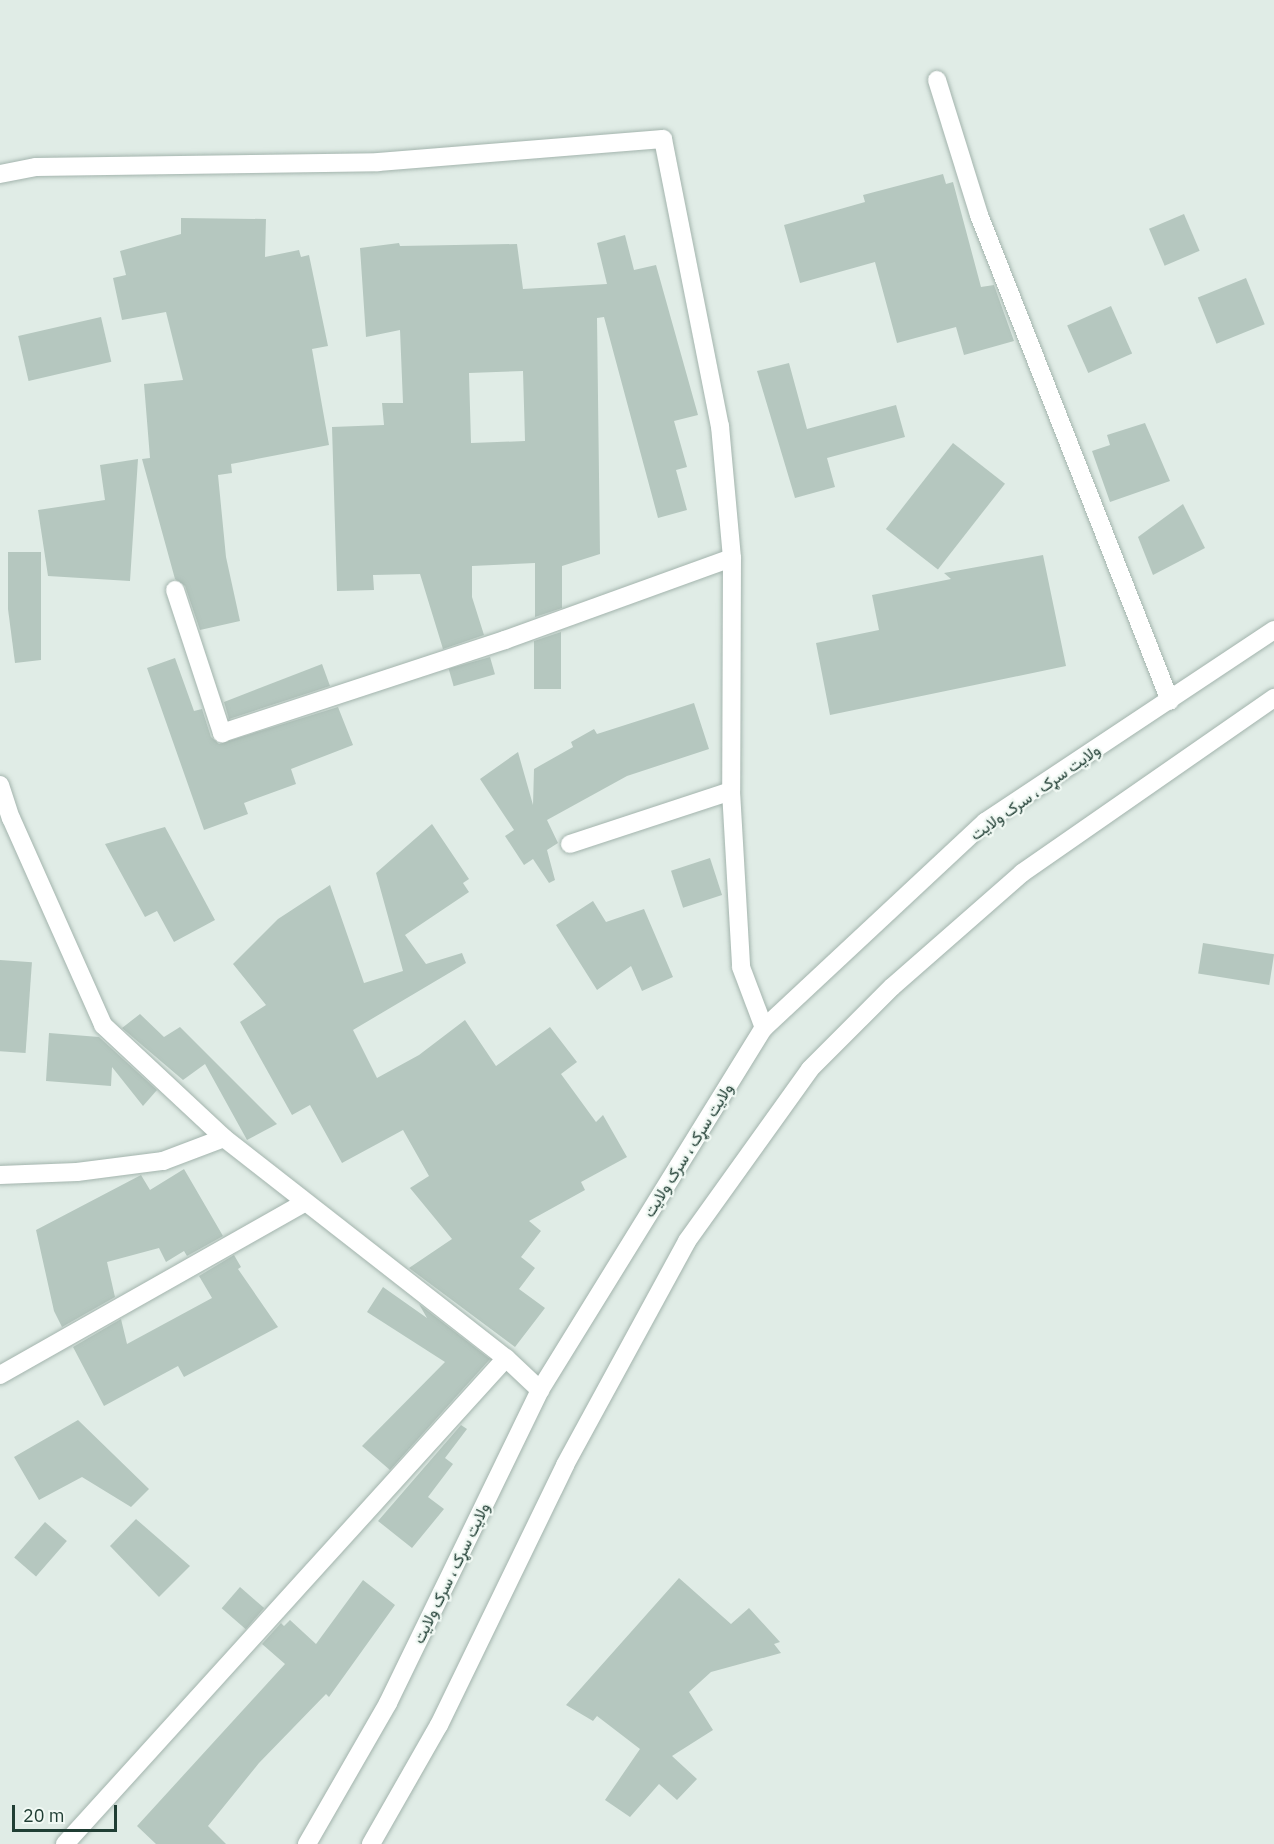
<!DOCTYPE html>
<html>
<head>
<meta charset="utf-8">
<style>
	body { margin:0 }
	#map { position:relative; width:1274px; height:1844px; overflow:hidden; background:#e0ece6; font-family:"IBM Plex Sans",Vazirmatn,sans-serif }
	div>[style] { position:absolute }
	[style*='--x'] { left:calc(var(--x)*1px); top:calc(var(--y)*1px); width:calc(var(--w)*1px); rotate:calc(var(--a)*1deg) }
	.building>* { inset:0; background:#b5c7bf; transform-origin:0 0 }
	.roads { filter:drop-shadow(0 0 2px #a3b4ad) drop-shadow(0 0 2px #a3b4ad) }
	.minor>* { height:18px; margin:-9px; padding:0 9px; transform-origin:9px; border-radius:9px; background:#fff }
	.secondary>* { height:18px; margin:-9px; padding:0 9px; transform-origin:9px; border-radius:9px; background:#fff }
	span { translate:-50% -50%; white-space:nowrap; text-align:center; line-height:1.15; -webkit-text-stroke:4.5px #f1f9f4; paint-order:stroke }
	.street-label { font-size:16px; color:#203e34 }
	.scale { position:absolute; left:12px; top:1805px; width:105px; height:27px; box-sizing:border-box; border:3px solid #203e34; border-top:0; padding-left:8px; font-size:18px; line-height:21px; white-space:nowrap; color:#203e34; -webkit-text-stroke:4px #f1f9f4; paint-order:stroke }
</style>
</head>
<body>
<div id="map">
	<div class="building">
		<i style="clip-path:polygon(943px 174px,946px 184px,953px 182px,981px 287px,994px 285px,1014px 341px,964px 355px,956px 327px,897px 343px,875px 262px,800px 283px,784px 225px,865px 202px,863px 195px)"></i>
		<i style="left:1184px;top:214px;width:40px;height:38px;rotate:67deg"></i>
		<i style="clip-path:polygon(181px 218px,266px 219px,265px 257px,299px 250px,301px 257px,309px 255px,328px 346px,312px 349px,329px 445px,231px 464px,232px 473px,218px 475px,226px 557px,240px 621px,200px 630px,185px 586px,175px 579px,142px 459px,150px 458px,144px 384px,183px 380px,166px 312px,122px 320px,113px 278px,126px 275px,120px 251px,181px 234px)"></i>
		<i style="clip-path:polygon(evenodd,625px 235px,634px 270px,656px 265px,698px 415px,674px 421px,687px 467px,676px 470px,687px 510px,658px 518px,604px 317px,597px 318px,600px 554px,562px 566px,562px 608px,535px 617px,535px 563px,472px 566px,472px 597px,484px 635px,443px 649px,420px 574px,373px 575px,374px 590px,337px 591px,332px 427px,384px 425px,382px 403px,403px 403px,400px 330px,366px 337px,360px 248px,399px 243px,400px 246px,517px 244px,523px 289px,607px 284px,597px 243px,625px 235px,523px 371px,525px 441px,471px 443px,469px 373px,523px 371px)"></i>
		<i style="left:1246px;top:278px;width:50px;height:52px;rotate:68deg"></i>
		<i style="left:1111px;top:306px;width:52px;height:48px;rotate:66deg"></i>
		<i style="left:101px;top:317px;width:46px;height:85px;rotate:77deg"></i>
		<i style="clip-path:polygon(789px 363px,807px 429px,896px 405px,905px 437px,827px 458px,835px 487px,795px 498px,757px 371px)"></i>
		<i style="clip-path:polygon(1145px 423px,1170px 481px,1110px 502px,1092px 451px,1110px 445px,1107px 435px)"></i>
		<i style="left:953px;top:443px;width:66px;height:109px;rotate:38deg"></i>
		<i style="clip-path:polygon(138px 459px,130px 581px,48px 576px,38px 510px,105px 500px,100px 465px)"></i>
		<i style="clip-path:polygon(1183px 504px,1205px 548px,1153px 575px,1138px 537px)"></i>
		<i style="clip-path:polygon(8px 552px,41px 552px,41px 660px,15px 663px,8px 609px)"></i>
		<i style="clip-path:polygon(1043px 555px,1066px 666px,830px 715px,816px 643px,879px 630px,872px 595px,951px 579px,944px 573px)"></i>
		<i style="clip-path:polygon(561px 632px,561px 689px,534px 689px,534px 641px)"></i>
		<i style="left:490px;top:657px;width:18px;height:43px;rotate:74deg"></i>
		<i style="clip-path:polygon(175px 658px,194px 711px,202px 709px,211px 737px,219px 744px,338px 707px,353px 745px,291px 769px,296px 784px,244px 803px,248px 814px,204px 830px,147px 668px)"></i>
		<i style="clip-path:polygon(322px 664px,330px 686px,229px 719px,224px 702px)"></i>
		<i style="clip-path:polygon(694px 703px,709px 749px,627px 776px,547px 820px,558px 843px,547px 850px,555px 880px,549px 883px,533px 859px,524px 865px,505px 836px,514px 830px,480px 779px,518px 752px,533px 805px,534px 769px,573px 747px,571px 742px,594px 729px,597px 734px)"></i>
		<i style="clip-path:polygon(432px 824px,469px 879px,463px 883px,469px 892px,405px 935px,426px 964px,462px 953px,466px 963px,353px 1030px,377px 1078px,419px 1055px,465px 1020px,496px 1066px,550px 1027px,577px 1062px,561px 1074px,596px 1122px,603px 1115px,627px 1157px,581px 1182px,585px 1190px,529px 1221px,541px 1231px,521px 1257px,535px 1268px,519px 1289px,545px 1308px,515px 1347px,409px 1268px,452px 1239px,410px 1188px,429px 1176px,403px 1130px,342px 1163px,310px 1105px,292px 1115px,240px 1022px,266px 1005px,233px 964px,278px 919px,330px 885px,364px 983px,403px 971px,376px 873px)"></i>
		<i style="clip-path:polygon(165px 827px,215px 920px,174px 942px,157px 911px,145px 917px,105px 844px)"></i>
		<i style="left:710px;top:858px;width:39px;height:41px;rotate:72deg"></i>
		<i style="clip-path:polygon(593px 901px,606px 922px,644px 909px,673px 977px,642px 991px,631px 966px,597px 990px,556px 925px)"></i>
		<i style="left:1203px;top:943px;width:72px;height:31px;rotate:9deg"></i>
		<i style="left:0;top:960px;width:32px;height:91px;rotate:4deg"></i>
		<i style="clip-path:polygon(140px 1014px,164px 1037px,180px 1027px,277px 1124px,247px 1140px,205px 1064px,183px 1080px,122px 1028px)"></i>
		<i style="clip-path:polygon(49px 1033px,99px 1037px,157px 1090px,143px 1106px,112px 1067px,111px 1086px,46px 1081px)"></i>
		<i style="clip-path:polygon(184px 1169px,223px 1236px,187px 1256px,184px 1251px,166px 1262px,159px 1248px,107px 1262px,115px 1297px,62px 1327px,54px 1311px,36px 1230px,141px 1175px,150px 1190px)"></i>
		<i style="clip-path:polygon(234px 1255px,241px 1267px,238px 1269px,278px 1327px,184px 1377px,178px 1366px,104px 1406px,73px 1347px,121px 1319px,127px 1344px,212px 1298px,199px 1276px)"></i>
		<i style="clip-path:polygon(383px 1287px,427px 1318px,419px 1304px,490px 1359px,390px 1470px,362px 1446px,445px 1362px,367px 1312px)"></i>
		<i style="clip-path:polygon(78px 1420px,149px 1489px,131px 1507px,82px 1477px,39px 1500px,14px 1457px)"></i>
		<i style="clip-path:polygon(461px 1425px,467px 1429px,445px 1458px,453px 1464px,428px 1497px,444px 1509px,412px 1548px,378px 1521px)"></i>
		<i style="clip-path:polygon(136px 1519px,190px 1566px,159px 1597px,110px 1546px)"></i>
		<i style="left:45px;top:1522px;width:29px;height:47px;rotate:41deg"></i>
		<i style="clip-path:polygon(679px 1578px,731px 1624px,749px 1608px,780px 1642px,774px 1644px,781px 1653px,711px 1672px,689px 1692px,713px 1730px,672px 1756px,697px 1779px,677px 1800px,659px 1784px,630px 1817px,605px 1800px,640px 1749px,597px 1716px,593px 1721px,566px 1705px)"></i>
		<i style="clip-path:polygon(363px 1580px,395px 1605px,329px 1697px,326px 1694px,259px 1763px,208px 1826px,226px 1844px,156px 1844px,137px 1826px,285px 1664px,262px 1644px,281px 1623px,284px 1626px,290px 1620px,316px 1644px)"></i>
		<i style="left:240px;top:1587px;width:32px;height:28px;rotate:41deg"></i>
	</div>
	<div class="roads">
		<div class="minor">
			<i style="--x:937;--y:80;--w:141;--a:72.7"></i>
			<i style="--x:979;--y:215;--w:522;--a:68.54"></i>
			<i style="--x:0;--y:174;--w:37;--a:-11"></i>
			<i style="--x:36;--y:167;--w:342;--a:-0.8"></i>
			<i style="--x:378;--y:162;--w:286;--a:-4.6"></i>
			<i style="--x:663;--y:139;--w:293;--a:78.8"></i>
			<i style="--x:720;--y:426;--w:133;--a:84.8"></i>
			<i style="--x:732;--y:558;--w:233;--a:90.2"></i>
			<i style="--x:731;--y:791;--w:176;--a:86.7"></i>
			<i style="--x:741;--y:967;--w:65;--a:69.3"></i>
			<i style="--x:175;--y:590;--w:151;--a:71.8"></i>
			<i style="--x:222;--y:733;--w:298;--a:-18.2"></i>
			<i style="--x:505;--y:640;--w:241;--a:-19.9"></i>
			<i style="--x:0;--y:785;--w:35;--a:72"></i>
			<i style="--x:11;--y:818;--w:227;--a:66"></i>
			<i style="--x:103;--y:1025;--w:166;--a:43"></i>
			<i style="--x:224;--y:1138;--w:358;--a:38"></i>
			<i style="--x:506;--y:1358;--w:47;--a:43.3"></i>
			<i style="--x:570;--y:844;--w:169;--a:-18.2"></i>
			<i style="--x:0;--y:1175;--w:77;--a:-2.2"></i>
			<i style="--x:77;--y:1172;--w:87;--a:-7.3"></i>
			<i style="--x:163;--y:1161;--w:65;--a:-20.7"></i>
			<i style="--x:0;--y:1375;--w:349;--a:-29.5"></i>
			<i style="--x:65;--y:1844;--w:656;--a:-47.78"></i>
		</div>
		<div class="secondary">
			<i style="--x:307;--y:1844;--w:163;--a:-60.1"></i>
			<i style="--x:388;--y:1703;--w:348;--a:-64.1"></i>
			<i style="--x:540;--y:1390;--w:426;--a:-58.3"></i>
			<i style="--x:764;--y:1028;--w:302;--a:-43"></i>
			<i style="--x:985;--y:822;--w:347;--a:-33.6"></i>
			<i style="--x:371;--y:1844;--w:137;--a:-60.3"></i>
			<i style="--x:439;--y:1725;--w:289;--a:-64.1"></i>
			<i style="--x:565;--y:1465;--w:255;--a:-61.4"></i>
			<i style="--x:687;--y:1241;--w:211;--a:-54.4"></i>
			<i style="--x:810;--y:1069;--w:116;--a:-45"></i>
			<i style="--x:892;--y:987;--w:173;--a:-41.2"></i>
			<i style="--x:1022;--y:873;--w:307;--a:-34.8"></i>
		</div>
	</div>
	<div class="street-label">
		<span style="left:1035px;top:792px;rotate:-35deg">ولایت سړک ، سرک ولایت</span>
		<span style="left:688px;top:1150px;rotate:-58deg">ولایت سړک ، سرک ولایت</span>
		<span style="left:451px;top:1573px;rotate:-64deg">ولایت سړک ، سرک ولایت</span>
	</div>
	<div class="scale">20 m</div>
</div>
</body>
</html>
